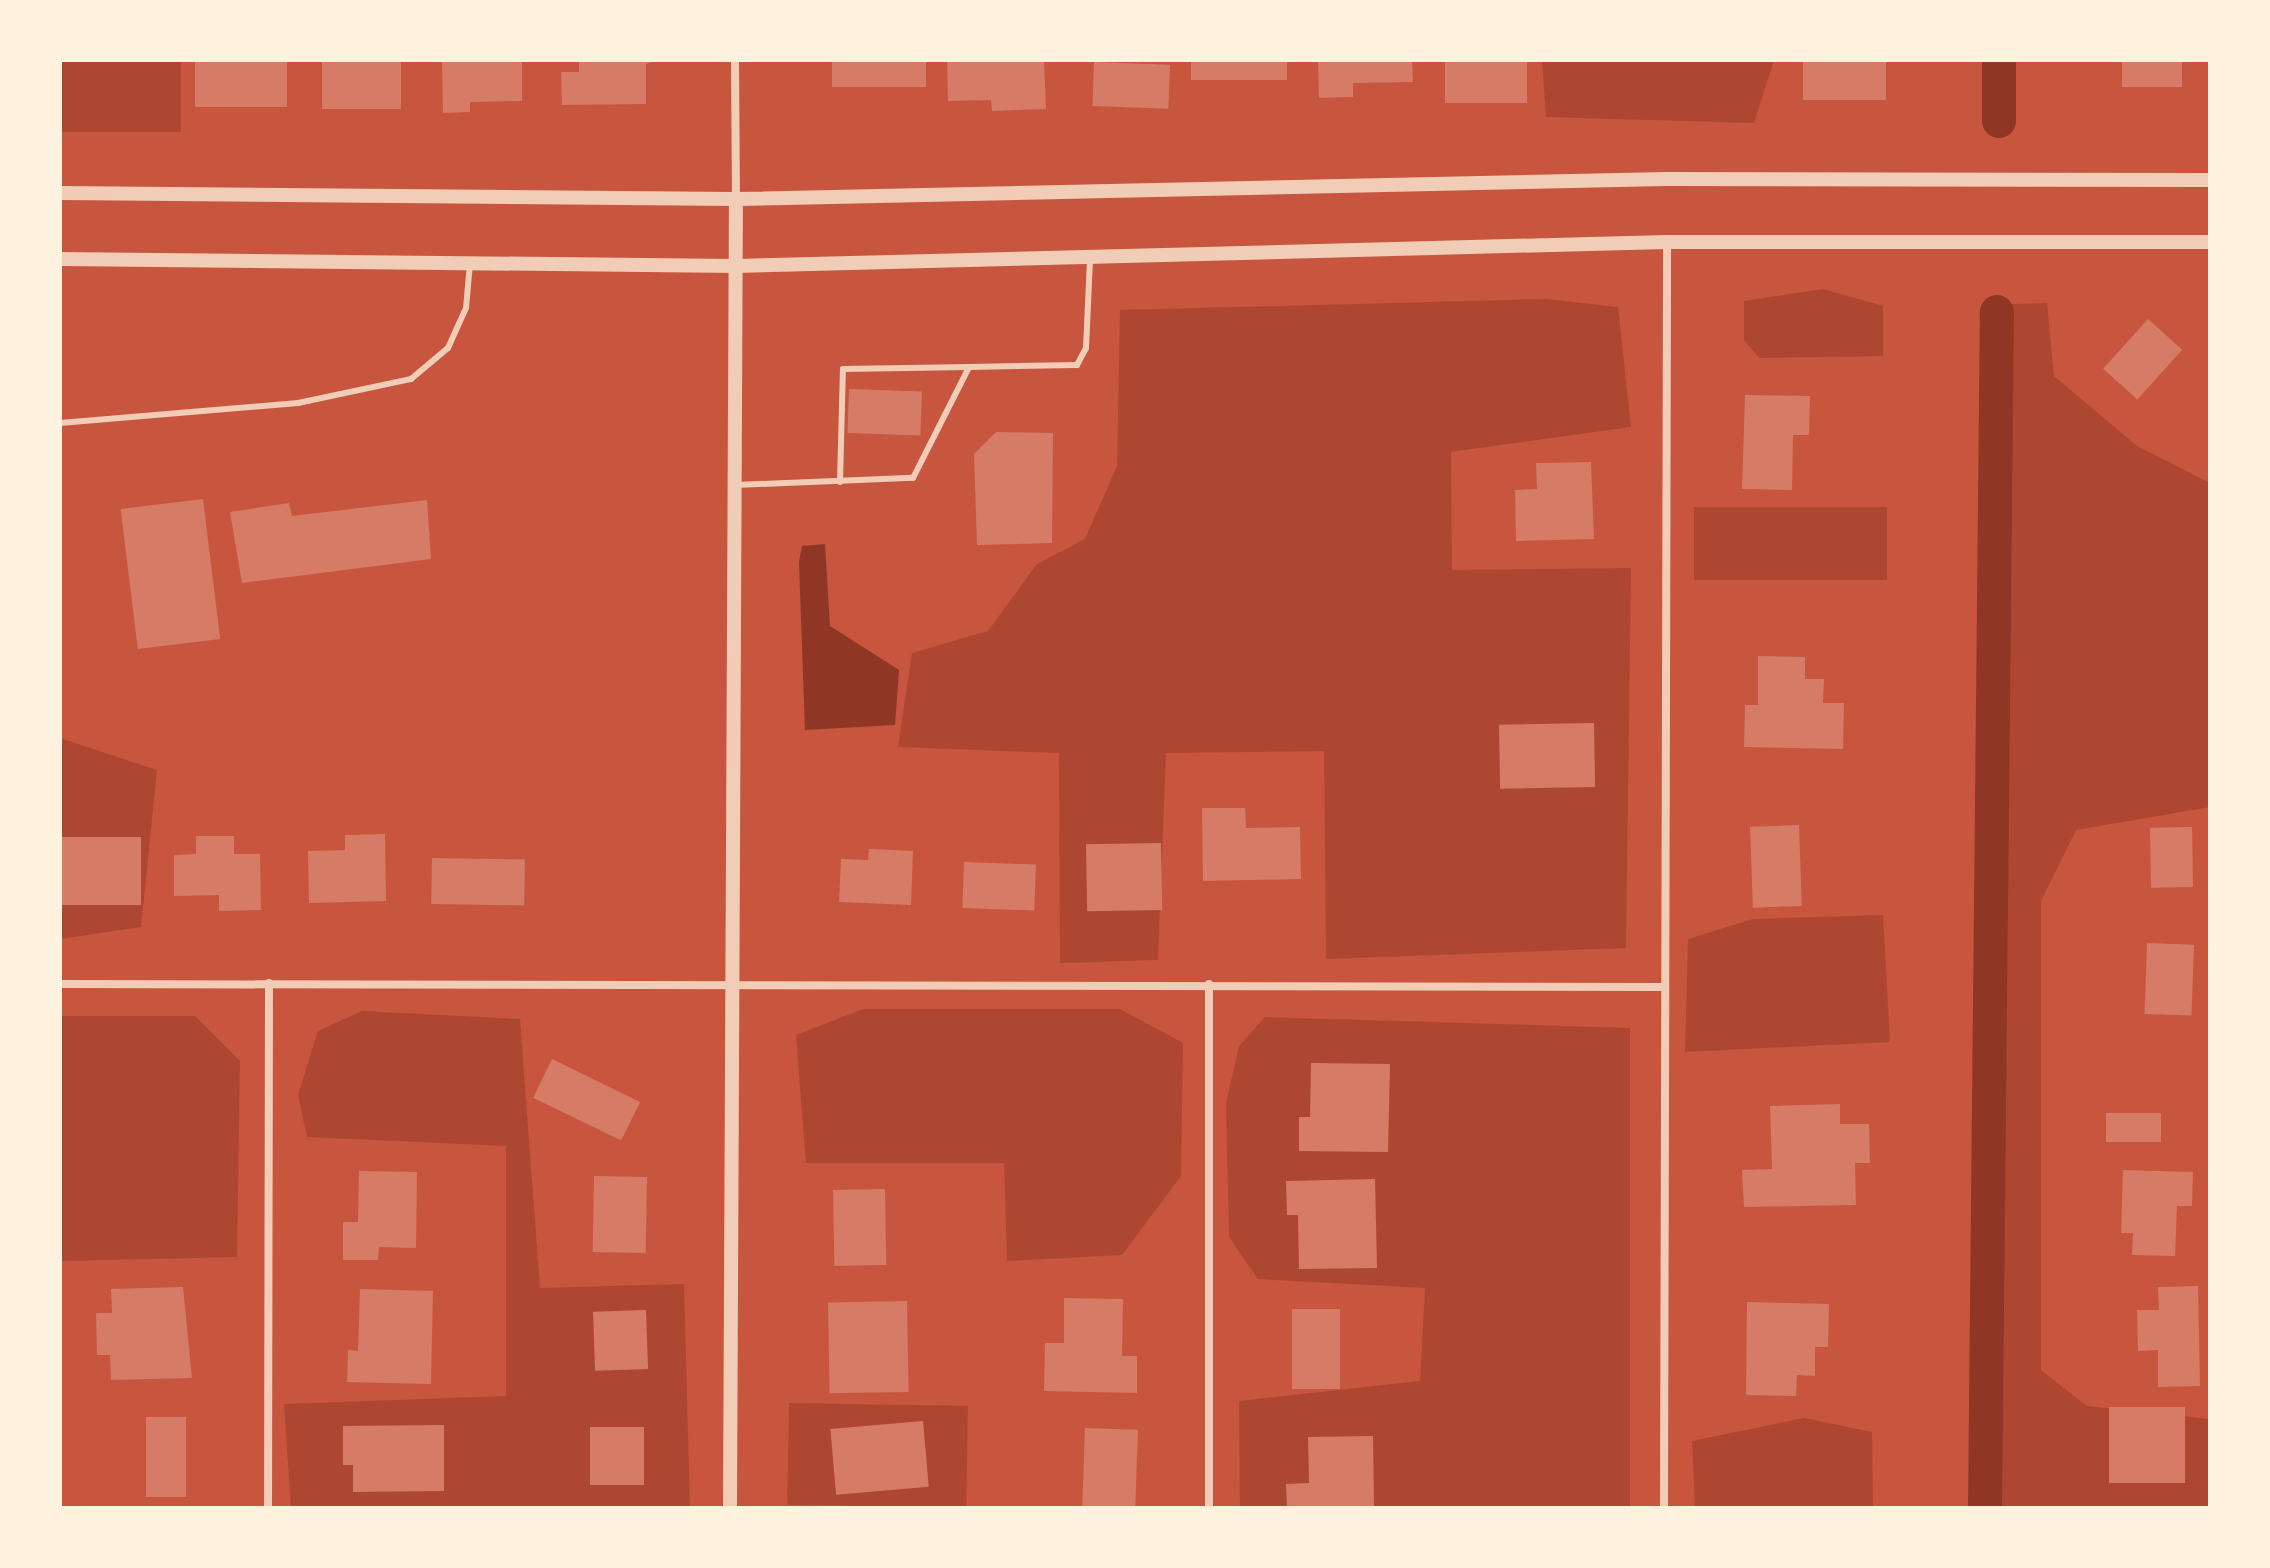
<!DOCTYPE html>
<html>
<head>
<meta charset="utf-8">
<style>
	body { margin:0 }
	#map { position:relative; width:2270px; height:1568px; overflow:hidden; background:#c8553d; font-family:"Alegreya Sans",sans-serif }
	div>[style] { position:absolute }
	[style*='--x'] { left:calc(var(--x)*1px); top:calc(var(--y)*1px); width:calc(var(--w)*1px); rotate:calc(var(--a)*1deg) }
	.green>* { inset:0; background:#ae4732; transform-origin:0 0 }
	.water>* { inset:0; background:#8f3625 }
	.canal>* { height:34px; margin:-17px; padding:0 17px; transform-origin:17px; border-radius:17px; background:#8f3625 }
	.building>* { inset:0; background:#d67c66; transform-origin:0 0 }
	.service>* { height:6px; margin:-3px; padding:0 3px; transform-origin:3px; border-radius:3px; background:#f1ccb7 }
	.minor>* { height:8px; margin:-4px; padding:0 4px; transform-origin:4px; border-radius:4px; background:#f1ccb7 }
	.tertiary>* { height:14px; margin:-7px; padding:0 7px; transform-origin:7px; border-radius:7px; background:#f1ccb7 }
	span { translate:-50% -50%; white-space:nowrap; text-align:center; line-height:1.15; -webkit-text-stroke:6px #fff3e0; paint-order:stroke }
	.frame { position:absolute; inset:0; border:62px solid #fff3e0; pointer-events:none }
</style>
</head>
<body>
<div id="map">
	<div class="green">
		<i style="left:60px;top:60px;width:121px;height:72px"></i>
		<i style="clip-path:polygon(1542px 60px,1774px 60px,1754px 123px,1546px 117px)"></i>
		<i style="clip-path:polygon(1823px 289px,1883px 306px,1883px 356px,1759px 358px,1744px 340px,1744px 301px)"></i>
		<i style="clip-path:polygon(1546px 299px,1618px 307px,1631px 427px,1451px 452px,1452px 570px,1631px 568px,1626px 948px,1326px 959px,1324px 751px,1166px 753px,1158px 960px,1060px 963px,1059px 753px,898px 747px,912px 653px,988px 631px,1037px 564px,1085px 539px,1117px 466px,1120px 310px)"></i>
		<i style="clip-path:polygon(2047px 303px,2054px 376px,2137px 446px,2210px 483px,2210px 807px,2076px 830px,2041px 901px,2041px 1370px,2087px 1406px,2210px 1419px,2210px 1508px,1998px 1508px,2011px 304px)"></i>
		<i style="left:1694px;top:507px;width:193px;height:73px"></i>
		<i style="clip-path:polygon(60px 738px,157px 770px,141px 927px,60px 939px)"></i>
		<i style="clip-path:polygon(1883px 915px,1890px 1042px,1685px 1052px,1688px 939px,1753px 919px)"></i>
		<i style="clip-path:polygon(863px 1009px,1120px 1009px,1183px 1043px,1181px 1176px,1122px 1255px,1007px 1261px,1004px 1163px,806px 1163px,796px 1035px)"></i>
		<i style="clip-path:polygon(362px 1011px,520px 1019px,540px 1288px,684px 1284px,690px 1508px,291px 1508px,284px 1404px,506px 1396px,506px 1146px,307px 1137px,298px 1095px,318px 1031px)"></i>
		<i style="clip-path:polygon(60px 1016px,195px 1016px,240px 1061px,237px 1257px,60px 1261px)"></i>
		<i style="clip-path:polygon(1265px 1017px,1630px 1028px,1630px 1508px,1240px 1508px,1239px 1401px,1420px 1381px,1425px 1288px,1258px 1279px,1229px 1237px,1226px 1103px,1239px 1046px)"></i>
		<i style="left:968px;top:1406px;width:102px;height:179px;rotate:91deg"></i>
		<i style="clip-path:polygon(1804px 1418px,1872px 1432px,1873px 1508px,1695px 1508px,1692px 1441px)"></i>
	</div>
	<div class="water">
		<i style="clip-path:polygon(825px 544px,830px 626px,899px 670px,895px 725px,805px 730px,799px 562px,802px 546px)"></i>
	</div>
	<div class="canal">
		<i style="--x:1999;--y:121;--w:61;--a:-90"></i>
		<i style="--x:1985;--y:1508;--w:1196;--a:-89.43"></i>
	</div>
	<div class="building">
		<i style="left:195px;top:60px;width:92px;height:47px"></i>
		<i style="left:322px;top:60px;width:79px;height:49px"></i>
		<i style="clip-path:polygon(442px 60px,522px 60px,522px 101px,470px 102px,470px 112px,443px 113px)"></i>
		<i style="clip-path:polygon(579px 60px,657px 60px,646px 64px,646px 104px,562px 105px,561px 72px,579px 72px)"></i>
		<i style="left:832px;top:60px;width:94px;height:27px"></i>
		<i style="clip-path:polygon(947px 60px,1044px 60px,1046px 109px,992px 111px,991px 100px,948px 101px)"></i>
		<i style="left:1191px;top:60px;width:96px;height:20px"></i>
		<i style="clip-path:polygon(1318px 60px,1412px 60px,1413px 82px,1353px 83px,1353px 97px,1319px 98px)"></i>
		<i style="left:1445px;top:60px;width:82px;height:43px"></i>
		<i style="left:1803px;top:60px;width:83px;height:40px"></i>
		<i style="left:2122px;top:60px;width:60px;height:27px"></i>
		<i style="left:1094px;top:62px;width:76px;height:44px;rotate:2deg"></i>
		<i style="left:2148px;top:319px;width:46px;height:67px;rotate:42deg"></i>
		<i style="left:849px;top:389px;width:73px;height:44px;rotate:2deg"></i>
		<i style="clip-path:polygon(1745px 395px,1810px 396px,1809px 435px,1793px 435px,1792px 490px,1742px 489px)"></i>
		<i style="clip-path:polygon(996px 432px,1053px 433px,1052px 543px,977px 545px,974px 454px)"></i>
		<i style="clip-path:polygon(1591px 462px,1594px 539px,1516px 541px,1515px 490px,1537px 489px,1536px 463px)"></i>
		<i style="left:203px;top:499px;width:141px;height:83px;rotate:83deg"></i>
		<i style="clip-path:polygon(427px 500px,431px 559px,242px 583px,230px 512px,289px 503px,292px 516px)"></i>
		<i style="clip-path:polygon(1758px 656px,1805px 657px,1805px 679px,1824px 679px,1823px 703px,1844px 703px,1843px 749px,1744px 747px,1745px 705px,1758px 705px)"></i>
		<i style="left:1594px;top:723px;width:64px;height:95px;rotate:89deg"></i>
		<i style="clip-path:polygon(1202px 808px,1245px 808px,1246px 828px,1300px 827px,1301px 879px,1203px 881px)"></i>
		<i style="left:1799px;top:825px;width:81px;height:49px;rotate:88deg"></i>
		<i style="left:2192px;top:827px;width:60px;height:42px;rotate:89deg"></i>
		<i style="clip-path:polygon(385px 834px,386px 901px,309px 903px,308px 851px,345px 850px,345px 835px)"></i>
		<i style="clip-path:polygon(196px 836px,234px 836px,234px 854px,260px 854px,261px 910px,219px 911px,219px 895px,174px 896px,174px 855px,196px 854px)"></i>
		<i style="left:60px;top:837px;width:81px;height:68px"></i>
		<i style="left:1161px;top:843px;width:67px;height:75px;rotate:89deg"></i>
		<i style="clip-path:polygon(869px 849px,913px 851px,911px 905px,839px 902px,841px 859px,868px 860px)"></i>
		<i style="left:432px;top:858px;width:93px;height:46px;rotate:1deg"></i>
		<i style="left:964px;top:862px;width:72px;height:46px;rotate:2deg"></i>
		<i style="left:2147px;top:943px;width:47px;height:71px;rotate:2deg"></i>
		<i style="left:552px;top:1059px;width:98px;height:43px;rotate:26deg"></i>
		<i style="clip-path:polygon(1311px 1063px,1390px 1064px,1388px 1152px,1299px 1151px,1299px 1117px,1310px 1117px)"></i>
		<i style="clip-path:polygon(1840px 1104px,1840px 1124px,1869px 1124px,1870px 1163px,1855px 1163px,1856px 1205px,1744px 1207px,1742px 1170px,1772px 1169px,1770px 1106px)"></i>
		<i style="left:2161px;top:1113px;width:29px;height:55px;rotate:90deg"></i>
		<i style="clip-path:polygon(2123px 1170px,2193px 1172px,2192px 1206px,2177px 1206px,2175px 1256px,2132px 1255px,2133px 1233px,2121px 1233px)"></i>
		<i style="clip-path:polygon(359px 1171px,417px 1172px,416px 1248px,379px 1247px,378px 1260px,343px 1260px,343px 1222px,358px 1222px)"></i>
		<i style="left:594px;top:1176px;width:53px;height:76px;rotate:1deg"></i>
		<i style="clip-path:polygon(1375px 1179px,1377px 1268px,1299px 1269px,1298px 1215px,1287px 1215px,1286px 1181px)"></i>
		<i style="left:885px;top:1189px;width:76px;height:52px;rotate:89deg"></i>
		<i style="clip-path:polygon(2198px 1286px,2200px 1386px,2158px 1387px,2158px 1350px,2138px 1351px,2137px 1310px,2159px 1310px,2158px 1287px)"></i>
		<i style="clip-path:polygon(183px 1287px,192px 1378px,111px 1380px,110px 1355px,97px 1355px,96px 1313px,112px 1313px,111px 1289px)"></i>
		<i style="clip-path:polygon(360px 1289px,433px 1291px,431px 1384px,347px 1382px,348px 1350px,358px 1351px)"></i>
		<i style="clip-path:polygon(1064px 1298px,1123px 1299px,1122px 1356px,1137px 1356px,1137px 1393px,1044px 1391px,1045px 1343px,1064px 1343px)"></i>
		<i style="left:907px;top:1301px;width:91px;height:79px;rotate:89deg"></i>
		<i style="clip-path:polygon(1747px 1302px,1829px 1304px,1828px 1347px,1815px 1347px,1815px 1376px,1797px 1375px,1796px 1396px,1746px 1395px)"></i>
		<i style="left:1292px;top:1309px;width:48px;height:80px"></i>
		<i style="left:646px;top:1310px;width:59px;height:53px;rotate:88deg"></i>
		<i style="left:2109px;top:1407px;width:76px;height:76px"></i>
		<i style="left:146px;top:1417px;width:40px;height:80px"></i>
		<i style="left:923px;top:1421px;width:66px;height:93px;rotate:85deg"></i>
		<i style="clip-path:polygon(444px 1425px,444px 1491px,353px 1492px,353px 1465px,343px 1465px,343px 1426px)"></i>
		<i style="left:590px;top:1427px;width:54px;height:58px"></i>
		<i style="left:1085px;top:1428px;width:53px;height:80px;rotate:2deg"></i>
		<i style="clip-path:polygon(1373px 1436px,1374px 1508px,1287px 1508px,1286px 1484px,1309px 1483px,1308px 1437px)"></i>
	</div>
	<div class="service">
		<i style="--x:60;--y:423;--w:239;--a:-4.8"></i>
		<i style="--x:298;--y:403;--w:116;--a:-12"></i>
		<i style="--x:411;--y:379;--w:48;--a:-40"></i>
		<i style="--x:448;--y:348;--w:44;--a:-65.8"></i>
		<i style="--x:466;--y:308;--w:45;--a:-84.9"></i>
		<i style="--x:840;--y:482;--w:113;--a:-88.5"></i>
		<i style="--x:843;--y:369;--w:126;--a:-0.9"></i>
		<i style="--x:735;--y:485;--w:178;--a:-2.3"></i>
		<i style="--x:913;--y:478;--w:124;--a:-63.2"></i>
		<i style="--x:969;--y:367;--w:108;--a:-1.1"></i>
		<i style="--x:1077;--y:365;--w:19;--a:-62"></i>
		<i style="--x:1086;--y:348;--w:89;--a:-87.4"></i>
	</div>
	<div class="minor">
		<i style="--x:735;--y:60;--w:139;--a:89.6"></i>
		<i style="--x:60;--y:984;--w:1605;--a:0.11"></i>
		<i style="--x:1209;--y:984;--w:524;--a:90"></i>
		<i style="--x:268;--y:1508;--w:525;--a:-89.89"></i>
		<i style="--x:1664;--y:1508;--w:1266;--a:-89.86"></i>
	</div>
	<div class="tertiary">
		<i style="--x:60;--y:193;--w:676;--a:0.51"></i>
		<i style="--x:736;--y:199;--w:930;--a:-1.23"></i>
		<i style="--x:1666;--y:179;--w:544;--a:0.11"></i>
		<i style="--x:60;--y:259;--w:676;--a:0.59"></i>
		<i style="--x:736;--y:266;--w:931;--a:-1.48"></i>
		<i style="--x:1667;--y:242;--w:543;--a:0"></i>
		<i style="--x:730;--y:1508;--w:1309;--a:-89.74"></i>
	</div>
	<div class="frame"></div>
</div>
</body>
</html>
